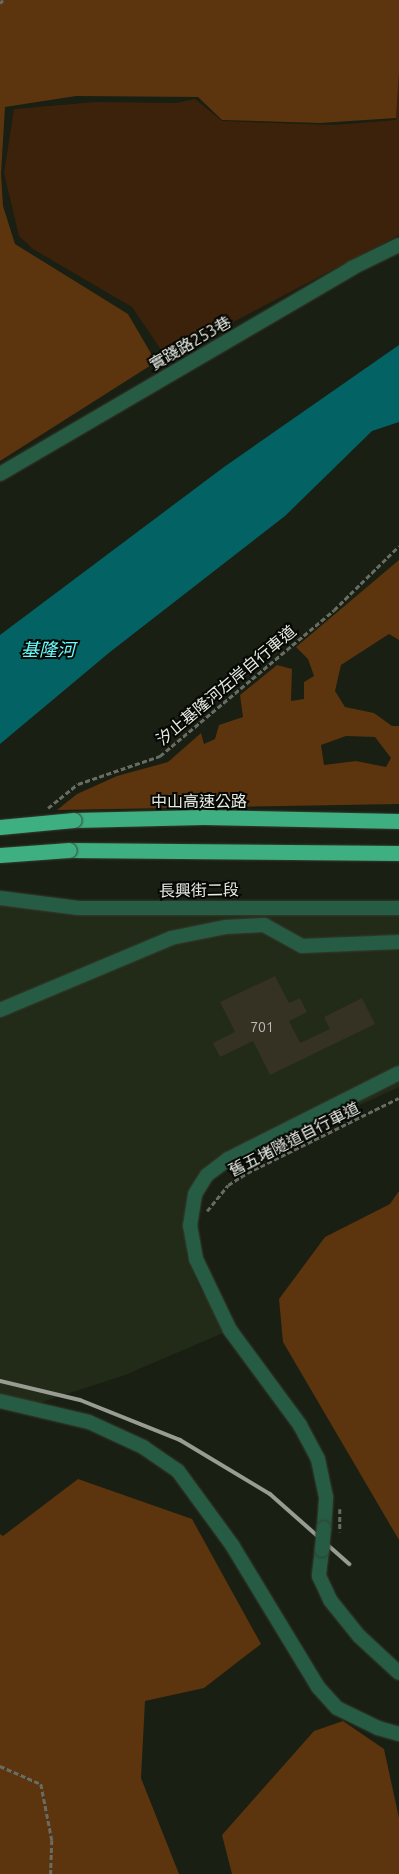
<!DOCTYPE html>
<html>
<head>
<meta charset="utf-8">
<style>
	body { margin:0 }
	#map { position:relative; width:399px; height:1874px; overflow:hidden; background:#191f12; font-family:Ubuntu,"Noto Sans TC",sans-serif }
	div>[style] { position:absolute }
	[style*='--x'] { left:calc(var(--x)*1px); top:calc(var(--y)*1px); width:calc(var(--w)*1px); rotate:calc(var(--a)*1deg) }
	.built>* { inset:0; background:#222a18 }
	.green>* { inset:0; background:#3c220a }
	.forest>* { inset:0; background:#5c340d }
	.water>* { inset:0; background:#036364 }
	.building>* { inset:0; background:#353123 }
	.path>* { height:2.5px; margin-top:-1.25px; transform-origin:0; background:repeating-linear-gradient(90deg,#676d62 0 5px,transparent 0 7.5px) }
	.roads { filter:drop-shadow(0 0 1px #363c2f) drop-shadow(0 0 1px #363c2f) }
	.minor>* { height:14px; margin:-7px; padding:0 7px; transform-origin:7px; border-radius:7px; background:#265c44 }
	.highway>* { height:15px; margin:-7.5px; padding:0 7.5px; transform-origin:7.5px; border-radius:7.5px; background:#3daf81 }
	.rail>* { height:4px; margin:-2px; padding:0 2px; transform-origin:2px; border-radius:2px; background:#979d92 }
	.bridges { filter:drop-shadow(0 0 1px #363c2f) drop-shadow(0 0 1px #363c2f) }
	.minor-bridge>* { height:14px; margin:-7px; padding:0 7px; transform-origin:7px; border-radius:7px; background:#265c44 }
	.highway-bridge>* { height:15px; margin:-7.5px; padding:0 7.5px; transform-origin:7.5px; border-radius:7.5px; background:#3daf81 }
	span { translate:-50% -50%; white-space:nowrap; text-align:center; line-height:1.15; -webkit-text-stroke:4px #060804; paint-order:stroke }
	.number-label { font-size:14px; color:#babcb2 }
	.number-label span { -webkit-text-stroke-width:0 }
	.street-label { font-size:16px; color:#e6ebe2 }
	.water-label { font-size:18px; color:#69fcfe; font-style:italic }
</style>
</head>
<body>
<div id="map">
	<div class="built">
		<i style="clip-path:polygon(0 903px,399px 908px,399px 1087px,219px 1170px,199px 1195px,186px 1254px,201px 1290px,230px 1330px,125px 1375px,27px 1407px,0 1402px)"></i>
	</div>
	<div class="green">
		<i style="clip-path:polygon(399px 76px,399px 235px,166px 357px,132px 307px,33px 249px,19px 236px,4px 173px,14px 109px,96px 102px,176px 103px,195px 99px,222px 121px,334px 125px,396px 120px)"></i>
	</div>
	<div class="forest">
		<i style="clip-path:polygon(0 0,399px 0,399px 74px,396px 118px,320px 123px,222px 120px,198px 97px,76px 96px,5px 107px,1px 174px,3px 206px,15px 244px,128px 314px,156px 362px,0 461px)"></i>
		<i style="clip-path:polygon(evenodd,399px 560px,399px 640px,389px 634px,341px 665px,335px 691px,345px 707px,374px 713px,392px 726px,399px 726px,399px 804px,57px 810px,77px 794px,117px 776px,168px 762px,201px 733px,204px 744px,215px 739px,219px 725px,243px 717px,240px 695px,277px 665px,292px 669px,291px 701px,304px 699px,304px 682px,314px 676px,308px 659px,296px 647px,399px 560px,346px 736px,375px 737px,391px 758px,386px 767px,356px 761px,324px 765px,321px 745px,346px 736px)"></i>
		<i style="clip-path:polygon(399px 1191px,399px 1540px,283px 1342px,279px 1299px,325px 1237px,390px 1204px)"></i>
		<i style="clip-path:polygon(78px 1479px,192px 1519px,261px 1644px,204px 1688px,145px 1701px,141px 1778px,179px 1874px,0 1874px,0 1534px,3px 1536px)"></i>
		<i style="clip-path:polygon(343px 1721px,384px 1749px,399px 1818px,399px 1874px,232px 1874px,222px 1835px,314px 1731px)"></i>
	</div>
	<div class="water">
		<i style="clip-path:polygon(399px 345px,399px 422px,372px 431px,285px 516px,110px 652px,0 744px,0 635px,224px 467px)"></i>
	</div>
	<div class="building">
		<i style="clip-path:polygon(275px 976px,289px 1003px,300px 998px,307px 1012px,289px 1021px,300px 1043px,330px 1029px,324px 1017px,362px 998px,375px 1024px,270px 1075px,253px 1041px,220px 1057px,213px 1043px,235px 1032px,220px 1002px)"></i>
	</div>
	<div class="path">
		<i style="--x:0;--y:3;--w:4;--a:-45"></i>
		<i style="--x:48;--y:808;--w:38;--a:-39"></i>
		<i style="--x:78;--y:784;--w:87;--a:-18.9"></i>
		<i style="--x:160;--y:756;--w:227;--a:-40"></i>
		<i style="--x:334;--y:610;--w:91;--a:-44.6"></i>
		<i style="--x:207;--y:1211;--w:33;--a:-51"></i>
		<i style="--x:228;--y:1185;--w:22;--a:-32"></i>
		<i style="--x:247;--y:1173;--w:169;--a:-26.3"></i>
		<i style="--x:340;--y:1509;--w:23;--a:90"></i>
		<i style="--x:0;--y:1766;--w:45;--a:23.7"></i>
		<i style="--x:41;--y:1784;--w:57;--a:78.9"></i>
		<i style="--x:52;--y:1840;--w:34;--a:92"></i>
	</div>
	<div class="roads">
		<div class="minor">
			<i style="--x:0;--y:474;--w:408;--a:-30.3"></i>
			<i style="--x:352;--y:268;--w:52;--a:-26.1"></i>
			<i style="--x:0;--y:898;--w:79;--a:7.3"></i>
			<i style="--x:78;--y:908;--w:321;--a:0"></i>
			<i style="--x:0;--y:1010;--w:186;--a:-22.8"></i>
			<i style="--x:171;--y:938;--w:55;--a:-11.5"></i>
			<i style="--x:225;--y:927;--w:39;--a:-3"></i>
			<i style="--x:264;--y:925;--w:43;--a:28.9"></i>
			<i style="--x:302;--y:946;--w:97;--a:-2.4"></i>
			<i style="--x:0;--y:1401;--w:91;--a:13.3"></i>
			<i style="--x:89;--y:1422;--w:60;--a:24.8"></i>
			<i style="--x:143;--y:1447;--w:42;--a:34.4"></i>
			<i style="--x:178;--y:1471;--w:92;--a:53.9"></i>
			<i style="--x:232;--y:1545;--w:166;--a:58.8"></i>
			<i style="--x:318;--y:1687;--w:28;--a:48"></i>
			<i style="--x:337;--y:1708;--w:46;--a:26"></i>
			<i style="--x:378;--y:1728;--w:22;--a:16"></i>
			<i style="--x:324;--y:1528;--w:31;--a:-86"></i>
			<i style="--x:326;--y:1497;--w:39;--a:-102"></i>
			<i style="--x:318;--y:1459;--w:38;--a:-118"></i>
			<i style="--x:300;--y:1425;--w:118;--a:-126.4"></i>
			<i style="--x:230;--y:1330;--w:79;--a:-115.6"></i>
			<i style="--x:196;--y:1259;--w:34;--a:-100"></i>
			<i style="--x:190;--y:1226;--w:32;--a:-81"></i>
			<i style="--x:195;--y:1194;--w:22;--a:-58"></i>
			<i style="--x:207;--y:1175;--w:26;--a:-37"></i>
			<i style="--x:228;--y:1159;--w:191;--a:-26.7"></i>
			<i style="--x:322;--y:1550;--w:26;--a:97"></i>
			<i style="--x:319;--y:1576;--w:26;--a:65"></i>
			<i style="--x:330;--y:1600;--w:46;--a:51.1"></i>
			<i style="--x:359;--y:1636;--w:54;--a:42.8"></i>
		</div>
		<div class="highway">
			<i style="--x:74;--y:820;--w:130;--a:-1.3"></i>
			<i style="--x:204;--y:817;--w:195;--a:1.2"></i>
			<i style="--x:69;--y:850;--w:330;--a:0.5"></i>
		</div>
	</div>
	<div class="rail">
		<i style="--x:0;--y:1381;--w:82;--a:13.4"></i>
		<i style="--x:80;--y:1400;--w:108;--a:21.8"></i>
		<i style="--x:180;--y:1440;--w:105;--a:31"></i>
		<i style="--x:270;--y:1494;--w:106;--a:41.5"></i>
	</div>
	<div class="bridges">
		<div class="minor-bridge">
			<i style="--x:322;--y:1550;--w:22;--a:-85"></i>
		</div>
		<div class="highway-bridge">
			<i style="--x:0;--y:827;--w:74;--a:-5.4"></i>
			<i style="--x:0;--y:855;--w:69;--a:-4.1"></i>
		</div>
	</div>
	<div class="number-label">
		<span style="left:262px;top:1027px">701</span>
	</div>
	<div class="street-label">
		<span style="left:190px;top:343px;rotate:-30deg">實踐路253巷</span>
		<span style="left:226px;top:685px;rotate:-40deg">汐止基隆河左岸自行車道</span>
		<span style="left:199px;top:801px">中山高速公路</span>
		<span style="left:199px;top:890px;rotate:-1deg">長興街二段</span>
		<span style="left:294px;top:1139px;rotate:-27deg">舊五堵隧道自行車道</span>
	</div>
	<div class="water-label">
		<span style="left:48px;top:649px">基隆河</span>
	</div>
</div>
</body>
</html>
